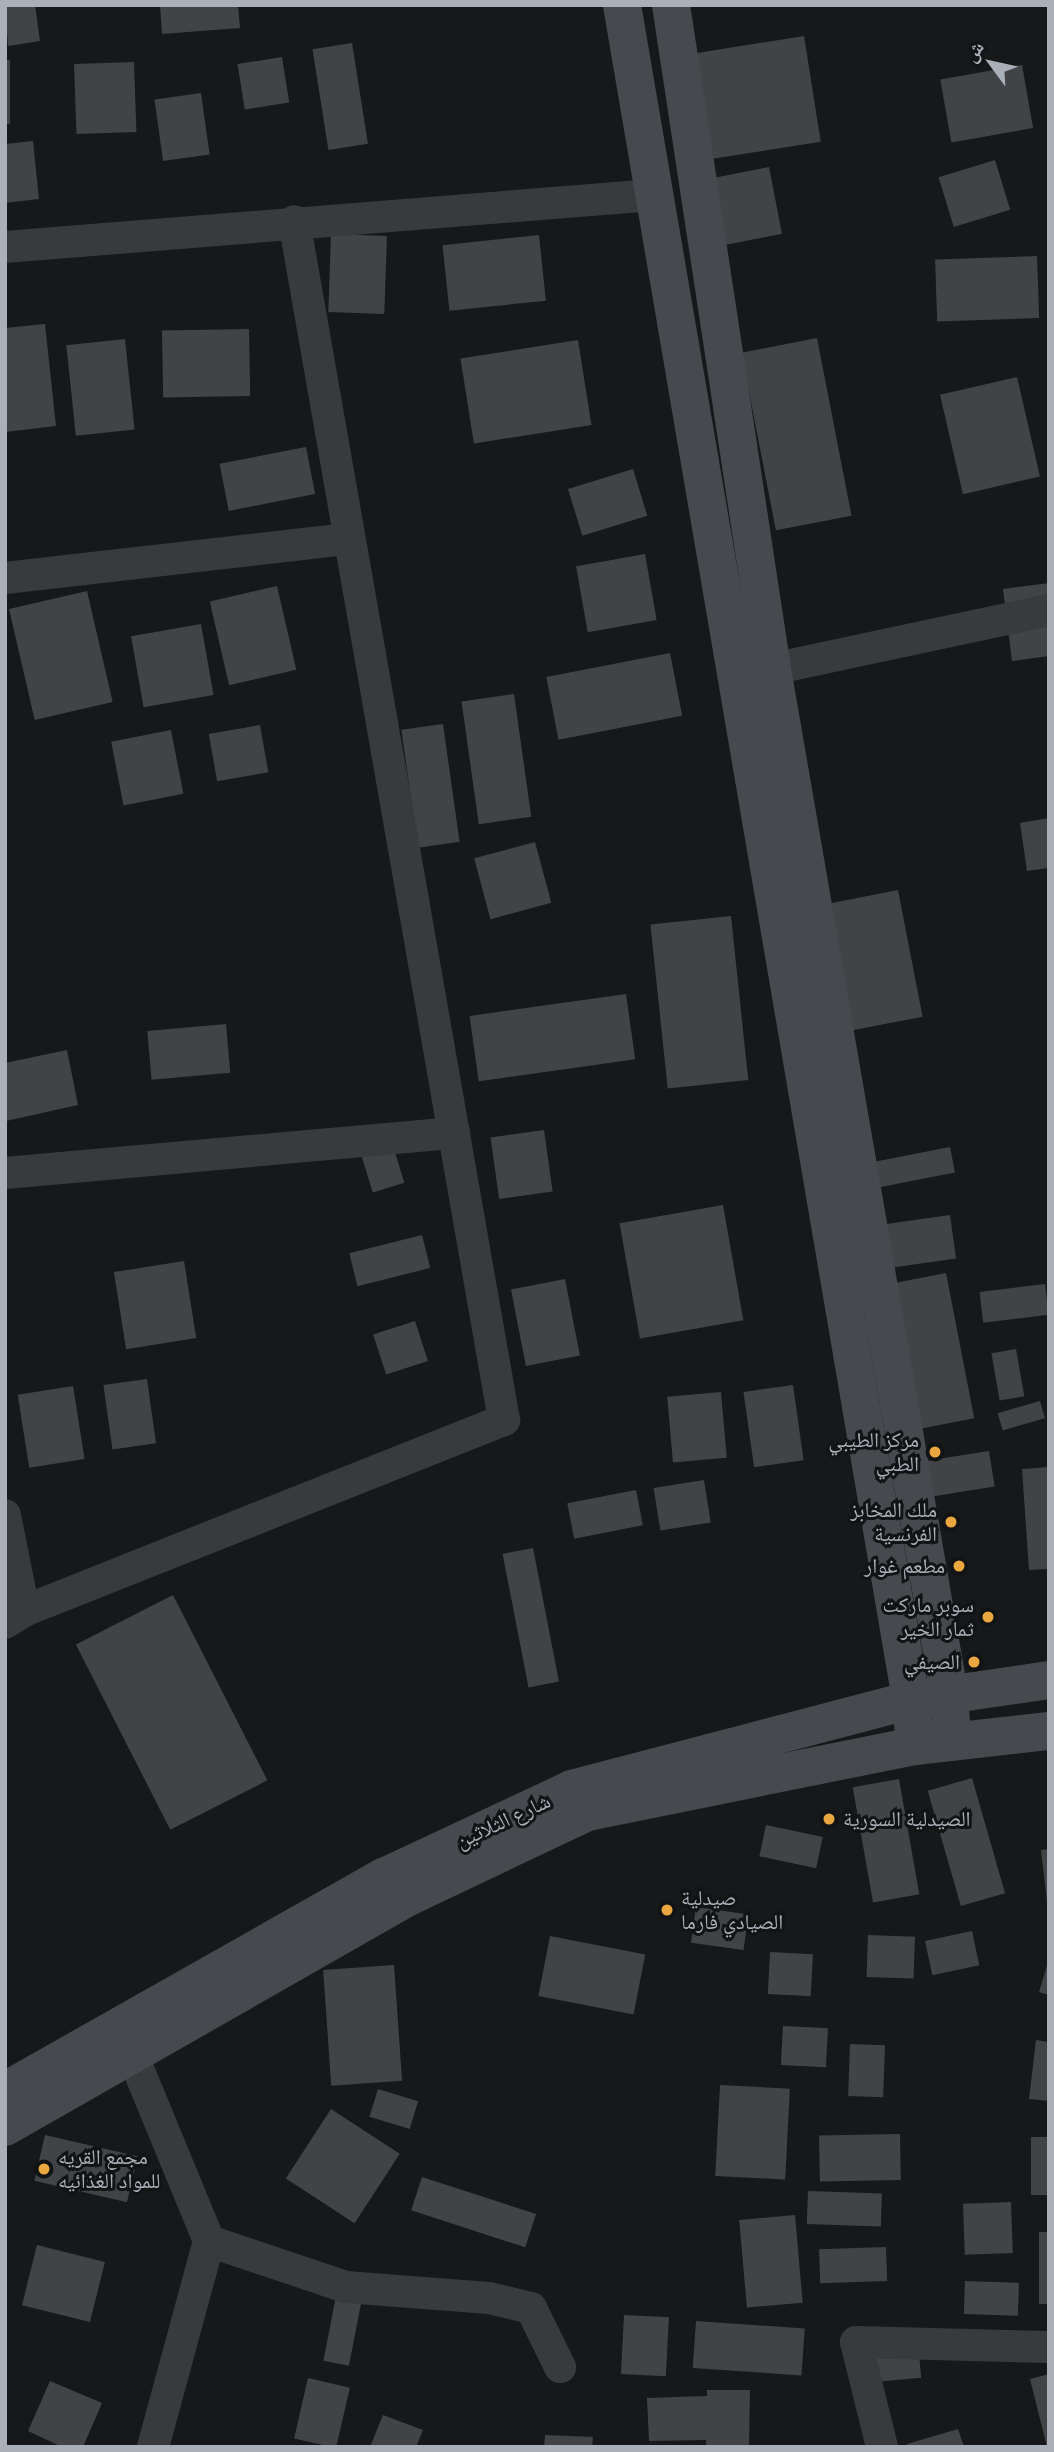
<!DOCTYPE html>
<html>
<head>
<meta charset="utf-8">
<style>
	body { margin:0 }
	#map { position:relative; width:1054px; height:2452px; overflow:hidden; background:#171819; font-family:"Archivo Narrow","Noto Naskh Arabic",sans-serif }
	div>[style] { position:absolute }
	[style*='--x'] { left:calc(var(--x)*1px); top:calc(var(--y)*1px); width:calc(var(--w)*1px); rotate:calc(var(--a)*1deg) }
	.building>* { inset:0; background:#424346; transform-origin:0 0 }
	.street>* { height:32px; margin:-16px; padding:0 16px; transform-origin:16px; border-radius:16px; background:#393a3e }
	.secondary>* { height:38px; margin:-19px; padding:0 19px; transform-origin:19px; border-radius:19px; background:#47494e }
	.dots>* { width:19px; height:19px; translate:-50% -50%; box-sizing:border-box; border:4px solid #121314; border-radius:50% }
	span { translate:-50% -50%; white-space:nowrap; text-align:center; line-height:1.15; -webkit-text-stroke:6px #121314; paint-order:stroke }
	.poi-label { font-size:21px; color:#aab0b9 }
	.right { translate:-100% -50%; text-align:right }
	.left { translate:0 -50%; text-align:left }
	.street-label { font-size:21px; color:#aab0b9 }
	.frame { position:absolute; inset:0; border:7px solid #aab0b9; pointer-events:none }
	.north { position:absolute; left:956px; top:28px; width:70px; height:70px; -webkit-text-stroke:5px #121314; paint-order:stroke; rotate:303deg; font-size:19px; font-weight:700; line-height:28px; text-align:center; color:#aab0b9 }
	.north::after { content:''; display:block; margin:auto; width:24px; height:32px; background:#aab0b9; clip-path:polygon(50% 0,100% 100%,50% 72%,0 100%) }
</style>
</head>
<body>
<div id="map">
	<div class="building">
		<i style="clip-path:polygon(5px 5px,35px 5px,40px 41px,8px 46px)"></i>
		<i style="clip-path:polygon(160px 5px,238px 5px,240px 28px,162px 34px)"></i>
		<i style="left:804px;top:36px;width:107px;height:124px;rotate:81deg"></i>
		<i style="left:352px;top:43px;width:102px;height:40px;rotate:81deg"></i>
		<i style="left:282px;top:57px;width:46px;height:45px;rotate:81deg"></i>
		<i style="left:5px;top:60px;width:5px;height:64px"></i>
		<i style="left:134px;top:62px;width:70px;height:60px;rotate:88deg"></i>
		<i style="left:1022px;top:65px;width:64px;height:83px;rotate:80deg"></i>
		<i style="left:201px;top:93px;width:62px;height:47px;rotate:82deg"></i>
		<i style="clip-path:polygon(33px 141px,39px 199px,5px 203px,5px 144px)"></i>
		<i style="left:995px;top:160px;width:52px;height:59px;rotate:73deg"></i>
		<i style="left:769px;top:167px;width:68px;height:57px;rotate:79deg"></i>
		<i style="left:331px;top:234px;width:56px;height:78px;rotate:2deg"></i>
		<i style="left:539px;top:235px;width:66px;height:97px;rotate:84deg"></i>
		<i style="left:1037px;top:256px;width:62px;height:102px;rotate:88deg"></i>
		<i style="clip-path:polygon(45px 324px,56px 426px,5px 432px,5px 328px)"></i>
		<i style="left:249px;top:329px;width:67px;height:87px;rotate:89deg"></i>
		<i style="left:817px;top:338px;width:181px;height:77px;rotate:79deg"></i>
		<i style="left:125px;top:339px;width:91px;height:59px;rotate:84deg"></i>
		<i style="left:578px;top:340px;width:86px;height:119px;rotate:81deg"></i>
		<i style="left:1017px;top:377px;width:102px;height:79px;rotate:77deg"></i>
		<i style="left:306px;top:447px;width:48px;height:88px;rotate:79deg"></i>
		<i style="left:633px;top:469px;width:49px;height:68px;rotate:73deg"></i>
		<i style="left:645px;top:554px;width:67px;height:70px;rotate:80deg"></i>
		<i style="clip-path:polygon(1049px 583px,1049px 656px,1012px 661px,1003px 589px)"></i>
		<i style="left:277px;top:586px;width:86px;height:69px;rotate:77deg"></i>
		<i style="left:87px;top:591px;width:114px;height:80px;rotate:77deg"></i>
		<i style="left:201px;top:624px;width:72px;height:71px;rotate:80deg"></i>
		<i style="left:670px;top:653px;width:64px;height:126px;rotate:79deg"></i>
		<i style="left:514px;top:694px;width:124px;height:53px;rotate:82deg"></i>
		<i style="left:443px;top:724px;width:119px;height:42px;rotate:82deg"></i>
		<i style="left:260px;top:725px;width:48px;height:52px;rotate:80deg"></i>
		<i style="left:171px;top:730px;width:65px;height:61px;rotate:79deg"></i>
		<i style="clip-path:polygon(1049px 818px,1049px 868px,1027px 871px,1020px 823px)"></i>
		<i style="left:535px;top:842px;width:63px;height:63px;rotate:75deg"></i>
		<i style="left:898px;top:890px;width:129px;height:78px;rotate:79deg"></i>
		<i style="left:731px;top:916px;width:165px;height:81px;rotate:84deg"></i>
		<i style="left:626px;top:994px;width:66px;height:158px;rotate:82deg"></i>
		<i style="left:226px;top:1024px;width:49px;height:79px;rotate:85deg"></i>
		<i style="clip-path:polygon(67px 1050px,78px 1105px,6px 1121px,5px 1063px)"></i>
		<i style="left:544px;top:1130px;width:62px;height:54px;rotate:82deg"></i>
		<i style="left:390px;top:1136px;width:49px;height:33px;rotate:73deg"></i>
		<i style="left:950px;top:1147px;width:26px;height:82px;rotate:79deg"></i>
		<i style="left:723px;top:1205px;width:117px;height:105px;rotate:80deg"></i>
		<i style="left:950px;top:1215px;width:44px;height:64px;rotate:82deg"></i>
		<i style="left:422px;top:1235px;width:34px;height:75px;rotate:76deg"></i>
		<i style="left:184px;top:1261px;width:78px;height:71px;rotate:81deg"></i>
		<i style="left:946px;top:1273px;width:148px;height:68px;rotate:79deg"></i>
		<i style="left:565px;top:1279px;width:78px;height:55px;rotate:79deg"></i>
		<i style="left:1045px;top:1284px;width:31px;height:66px;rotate:83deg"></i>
		<i style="left:415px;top:1321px;width:42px;height:44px;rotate:72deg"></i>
		<i style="left:1016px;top:1349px;width:48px;height:25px;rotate:80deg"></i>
		<i style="left:147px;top:1379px;width:65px;height:44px;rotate:82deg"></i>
		<i style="left:793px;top:1385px;width:76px;height:50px;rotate:82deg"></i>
		<i style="left:73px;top:1386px;width:74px;height:56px;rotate:81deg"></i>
		<i style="left:721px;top:1392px;width:66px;height:54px;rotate:85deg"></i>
		<i style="left:1040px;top:1401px;width:18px;height:44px;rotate:74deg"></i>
		<i style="left:989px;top:1451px;width:36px;height:71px;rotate:81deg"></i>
		<i style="clip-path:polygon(1049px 1467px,1049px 1569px,1029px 1570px,1022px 1469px)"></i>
		<i style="left:704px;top:1480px;width:43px;height:51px;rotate:81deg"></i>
		<i style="left:636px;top:1490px;width:36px;height:70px;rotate:79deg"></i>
		<i style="left:533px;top:1548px;width:136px;height:31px;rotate:79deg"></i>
		<i style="left:173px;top:1595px;width:208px;height:109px;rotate:63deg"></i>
		<i style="left:972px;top:1778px;width:120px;height:46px;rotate:74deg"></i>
		<i style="left:899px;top:1779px;width:117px;height:47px;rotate:80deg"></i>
		<i style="left:766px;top:1825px;width:58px;height:32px;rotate:12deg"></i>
		<i style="clip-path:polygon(1049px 1849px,1049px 1902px,1047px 1902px,1041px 1850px)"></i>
		<i style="left:696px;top:1907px;width:53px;height:36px;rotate:8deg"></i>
		<i style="left:972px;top:1931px;width:35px;height:48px;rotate:78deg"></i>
		<i style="left:868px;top:1935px;width:47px;height:42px;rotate:2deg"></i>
		<i style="left:550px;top:1936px;width:97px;height:61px;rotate:11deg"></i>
		<i style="left:770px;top:1952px;width:43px;height:42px;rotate:3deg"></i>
		<i style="clip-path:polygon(1049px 1959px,1049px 1995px,1039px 1992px)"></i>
		<i style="left:394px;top:1965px;width:116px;height:71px;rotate:86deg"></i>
		<i style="left:783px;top:2026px;width:45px;height:39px;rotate:3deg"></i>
		<i style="clip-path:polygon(1036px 2040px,1049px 2042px,1049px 2101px,1029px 2099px)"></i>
		<i style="left:850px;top:2044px;width:35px;height:52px;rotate:2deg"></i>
		<i style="left:720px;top:2085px;width:70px;height:91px;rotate:3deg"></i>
		<i style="left:378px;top:2089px;width:42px;height:29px;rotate:17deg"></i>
		<i style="left:331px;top:2109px;width:82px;height:83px;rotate:33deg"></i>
		<i style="left:900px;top:2134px;width:46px;height:81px;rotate:89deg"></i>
		<i style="left:45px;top:2135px;width:95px;height:47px;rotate:13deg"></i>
		<i style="left:1031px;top:2137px;width:18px;height:58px"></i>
		<i style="left:422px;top:2177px;width:120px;height:35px;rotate:18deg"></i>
		<i style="left:808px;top:2191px;width:74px;height:33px;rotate:2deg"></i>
		<i style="left:1011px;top:2202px;width:51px;height:48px;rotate:88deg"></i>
		<i style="left:795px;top:2215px;width:88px;height:56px;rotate:85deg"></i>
		<i style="left:1039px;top:2232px;width:10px;height:72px"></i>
		<i style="left:37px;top:2245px;width:70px;height:62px;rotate:14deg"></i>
		<i style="left:886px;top:2247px;width:34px;height:67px;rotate:88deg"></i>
		<i style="left:965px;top:2281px;width:54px;height:33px;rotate:2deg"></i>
		<i style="left:336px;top:2296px;width:26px;height:66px;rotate:11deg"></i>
		<i style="left:624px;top:2315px;width:45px;height:59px;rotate:3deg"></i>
		<i style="left:696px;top:2321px;width:109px;height:47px;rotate:4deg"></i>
		<i style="left:917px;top:2330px;width:48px;height:50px;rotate:85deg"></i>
		<i style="clip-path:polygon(1049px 2374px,1049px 2447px,1047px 2447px,1030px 2379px)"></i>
		<i style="left:308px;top:2378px;width:43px;height:62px;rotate:13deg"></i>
		<i style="clip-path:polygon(50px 2381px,102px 2403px,83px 2447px,62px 2447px,28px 2431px)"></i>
		<i style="clip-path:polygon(707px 2390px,750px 2390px,749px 2447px,706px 2447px,706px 2440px,649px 2441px,647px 2398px,707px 2396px)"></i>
		<i style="clip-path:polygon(383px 2415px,423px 2430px,416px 2447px,370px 2447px)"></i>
		<i style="clip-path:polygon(958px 2429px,964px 2447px,908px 2447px,907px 2444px)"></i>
		<i style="clip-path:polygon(545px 2435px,593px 2437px,592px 2447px,544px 2447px)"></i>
	</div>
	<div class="street">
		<i style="--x:5;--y:247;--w:650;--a:-4.59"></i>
		<i style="--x:5;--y:578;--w:345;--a:-6.5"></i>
		<i style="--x:748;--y:674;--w:308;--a:-12"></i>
		<i style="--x:5;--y:1173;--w:451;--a:-5.1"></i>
		<i style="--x:5;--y:1515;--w:98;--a:78.8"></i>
		<i style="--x:5;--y:1623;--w:22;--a:-32"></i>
		<i style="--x:24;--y:1611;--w:517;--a:-21.7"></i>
		<i style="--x:504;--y:1420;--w:1217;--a:-99.93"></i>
		<i style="--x:132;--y:2054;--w:202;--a:67.6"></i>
		<i style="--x:209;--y:2241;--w:213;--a:105.2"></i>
		<i style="--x:209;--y:2241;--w:145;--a:18.6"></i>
		<i style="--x:346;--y:2287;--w:143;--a:4.4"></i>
		<i style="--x:489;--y:2298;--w:43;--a:13.4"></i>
		<i style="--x:531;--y:2308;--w:66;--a:63.8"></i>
		<i style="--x:882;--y:2447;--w:108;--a:-103.9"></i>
		<i style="--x:856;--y:2342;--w:193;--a:1.5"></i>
	</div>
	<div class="secondary">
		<i style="--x:622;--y:5;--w:1719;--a:80.32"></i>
		<i style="--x:911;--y:1700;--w:46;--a:85"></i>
		<i style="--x:671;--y:5;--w:672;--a:81.35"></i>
		<i style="--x:772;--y:669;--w:1039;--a:80.19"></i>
		<i style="--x:949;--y:1693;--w:47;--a:86.3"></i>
		<i style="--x:5;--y:2091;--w:435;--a:-29.5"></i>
		<i style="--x:384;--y:1877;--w:208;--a:-25.1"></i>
		<i style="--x:572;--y:1789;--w:350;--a:-14.7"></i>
		<i style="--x:911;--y:1700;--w:139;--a:-8.2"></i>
		<i style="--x:5;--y:2127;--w:462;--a:-29.7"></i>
		<i style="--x:406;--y:1898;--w:200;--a:-25.4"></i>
		<i style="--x:587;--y:1812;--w:335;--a:-11.4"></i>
		<i style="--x:915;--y:1746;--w:135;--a:-6.4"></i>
	</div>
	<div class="dots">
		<i style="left:935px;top:1452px;background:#eaa63f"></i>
		<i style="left:951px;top:1522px;background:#eaa63f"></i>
		<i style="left:959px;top:1566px;background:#eaa63f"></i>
		<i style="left:988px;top:1617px;background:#eaa63f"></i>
		<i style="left:974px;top:1662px;background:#eaa63f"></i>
		<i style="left:829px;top:1819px;background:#eaa63f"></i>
		<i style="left:667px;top:1910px;background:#eaa63f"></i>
		<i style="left:44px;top:2169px;background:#eaa63f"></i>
	</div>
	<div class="poi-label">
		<span class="right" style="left:919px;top:1452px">مركز الطيبي<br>الطبي</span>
		<span class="right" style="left:937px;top:1522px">ملك المخابز<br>الفرنسية</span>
		<span class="right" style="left:945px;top:1566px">مطعم غوار</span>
		<span class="right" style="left:974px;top:1617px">سوبر ماركت<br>ثمار الخير</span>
		<span class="right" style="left:960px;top:1662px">الصيفي</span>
		<span class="left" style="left:843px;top:1819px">الصيدلية السورية</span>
		<span class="left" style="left:681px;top:1910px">صيدلية<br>الصيادي فارما</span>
		<span class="left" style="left:58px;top:2169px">مجمع القريه<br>للمواد الغذائيه</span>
	</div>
	<div class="street-label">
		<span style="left:503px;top:1821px;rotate:-25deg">شارع الثلاثين</span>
	</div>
	<div class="frame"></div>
	<div class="north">ش</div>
</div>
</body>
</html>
